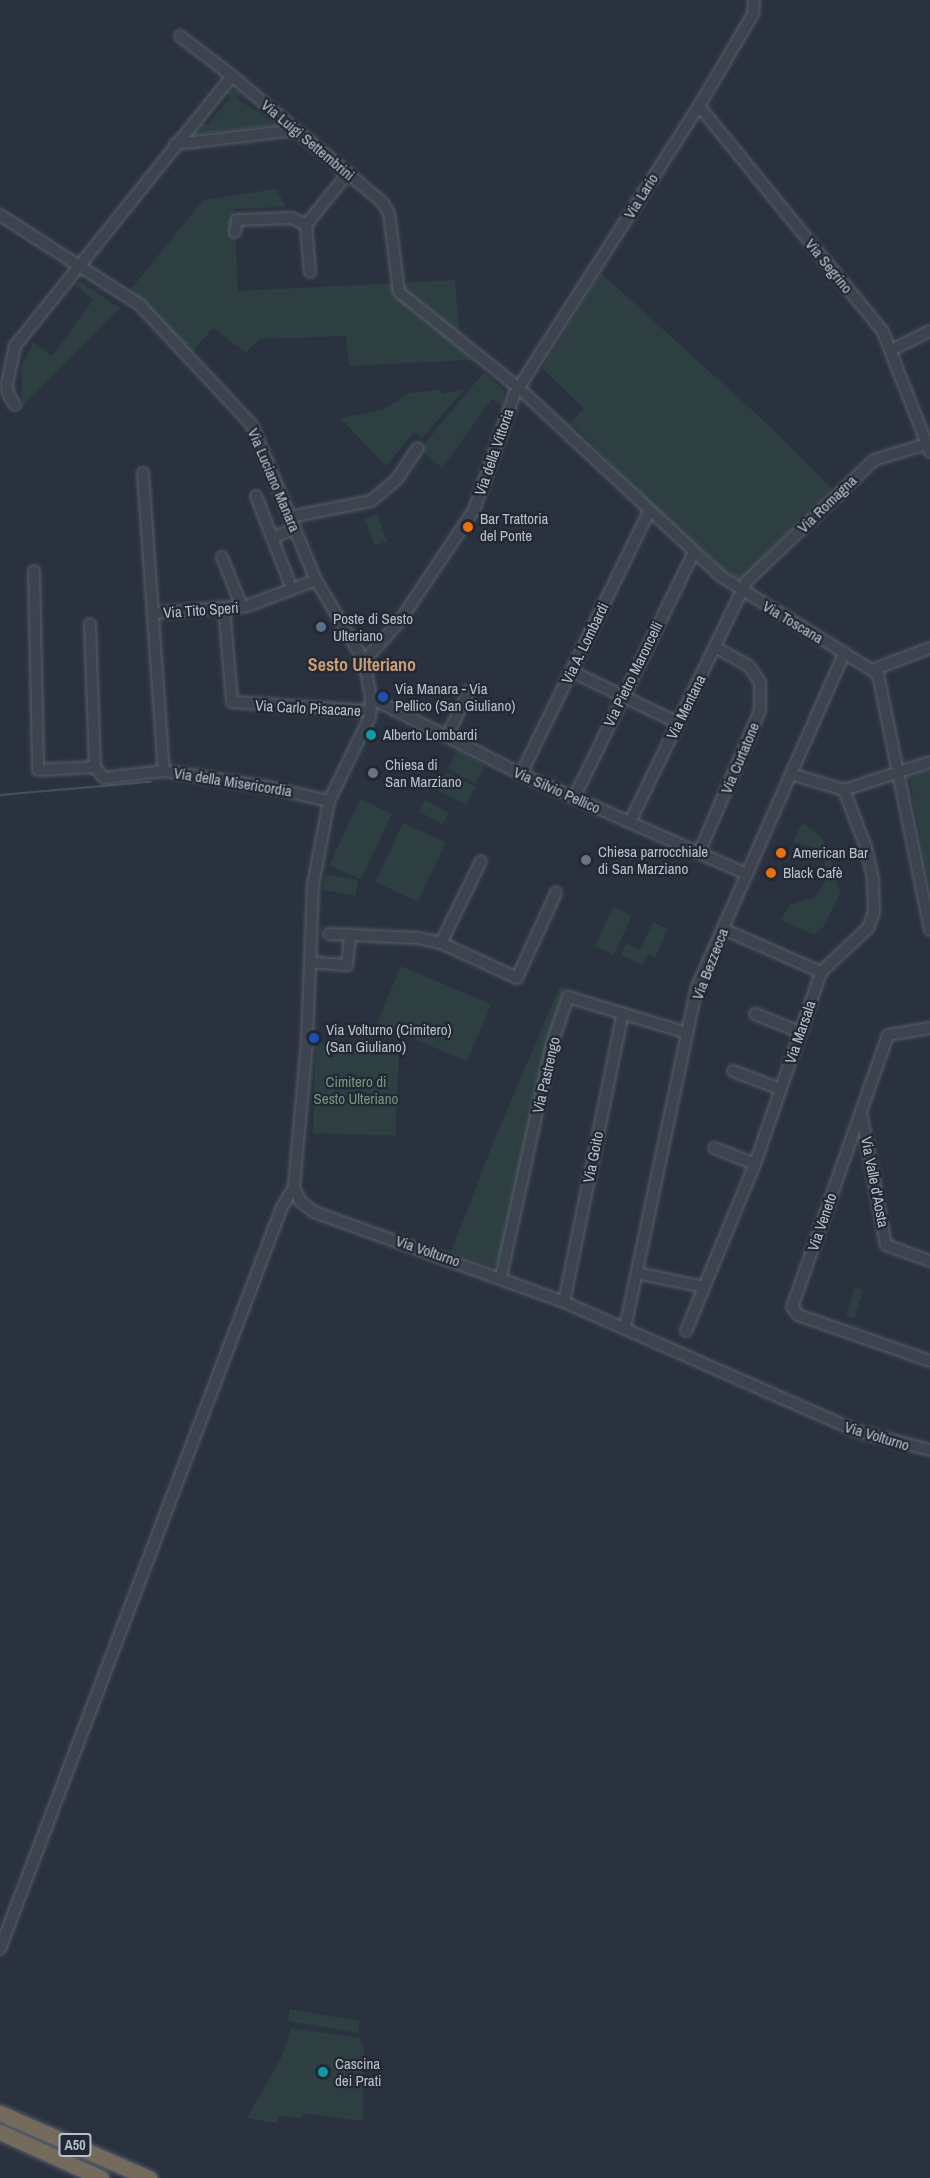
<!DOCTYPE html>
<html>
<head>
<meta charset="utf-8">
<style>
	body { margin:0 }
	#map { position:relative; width:930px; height:2178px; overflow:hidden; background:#2a323f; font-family:"Archivo Narrow",sans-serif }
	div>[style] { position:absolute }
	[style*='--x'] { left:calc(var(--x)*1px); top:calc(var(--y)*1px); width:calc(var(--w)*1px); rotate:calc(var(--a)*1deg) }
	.green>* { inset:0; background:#2d3f41; transform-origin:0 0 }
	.stream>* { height:2px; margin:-1px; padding:0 1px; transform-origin:1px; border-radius:1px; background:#425066 }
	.roads { filter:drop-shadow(0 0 2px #585f69) drop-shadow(0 0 2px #585f69) }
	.minor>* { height:10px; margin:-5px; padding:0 5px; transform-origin:5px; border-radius:5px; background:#3e444f }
	.highway>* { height:15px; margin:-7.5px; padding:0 7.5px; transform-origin:7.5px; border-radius:7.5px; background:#746b5c }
	.dots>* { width:16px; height:16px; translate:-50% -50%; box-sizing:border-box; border:3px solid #222934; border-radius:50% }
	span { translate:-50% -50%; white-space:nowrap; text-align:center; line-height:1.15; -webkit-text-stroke:4.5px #222934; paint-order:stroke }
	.shield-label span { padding:2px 4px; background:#222934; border:2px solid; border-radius:4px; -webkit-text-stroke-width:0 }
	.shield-label { font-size:14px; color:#bac0c9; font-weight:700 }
	.street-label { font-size:15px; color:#bac0c9 }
	.poi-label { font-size:15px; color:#bac0c9 }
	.left { translate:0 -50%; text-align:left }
	.park-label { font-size:15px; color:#74977d }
	.quarter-label { font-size:18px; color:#c99c75; font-weight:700 }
</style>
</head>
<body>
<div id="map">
	<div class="green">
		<i style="clip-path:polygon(234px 90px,242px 92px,238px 99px,277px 125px,194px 134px,202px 123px,207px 125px,229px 99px,227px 92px)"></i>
		<i style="clip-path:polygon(276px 189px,286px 207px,234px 209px,238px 291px,455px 280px,460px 337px,471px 360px,349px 366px,346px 336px,259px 339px,246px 353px,213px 328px,190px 355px,131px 289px,203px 200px)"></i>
		<i style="clip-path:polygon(601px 273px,765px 422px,832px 489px,743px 578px,738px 579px,722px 569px,651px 505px,577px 428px,568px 426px,584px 409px,542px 368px)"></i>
		<i style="clip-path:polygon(80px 281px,120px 308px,22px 407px,21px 368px,33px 342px,52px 356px,93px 300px,75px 285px)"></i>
		<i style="clip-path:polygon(484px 372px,504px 390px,503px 406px,492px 399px,442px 468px,420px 449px)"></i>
		<i style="clip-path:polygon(465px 389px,422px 438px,414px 432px,386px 466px,340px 418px,383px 410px,409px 393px,441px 390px,442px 394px)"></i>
		<i style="left:377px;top:514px;width:29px;height:13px;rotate:70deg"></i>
		<i style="left:458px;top:750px;width:32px;height:21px;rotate:30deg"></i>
		<i style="clip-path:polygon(930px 770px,930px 890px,909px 777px)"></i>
		<i style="left:446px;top:772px;width:33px;height:20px;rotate:27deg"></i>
		<i style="left:360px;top:799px;width:35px;height:73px;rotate:25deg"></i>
		<i style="left:425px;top:800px;width:27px;height:13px;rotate:28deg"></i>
		<i style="clip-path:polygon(802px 822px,819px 835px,828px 848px,840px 894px,824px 926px,814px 935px,781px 920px,789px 905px,815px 897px,827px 879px,824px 858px,818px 849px,793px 842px)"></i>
		<i style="left:403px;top:823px;width:47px;height:65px;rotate:25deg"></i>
		<i style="left:325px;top:874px;width:34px;height:16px;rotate:10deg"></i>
		<i style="left:613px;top:907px;width:21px;height:43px;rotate:25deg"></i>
		<i style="clip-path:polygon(653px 922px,668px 929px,655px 957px,648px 954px,643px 965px,621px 955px,626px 943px,640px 950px)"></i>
		<i style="left:401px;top:966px;width:98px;height:62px;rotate:23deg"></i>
		<i style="clip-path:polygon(560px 986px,565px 990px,548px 1040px,500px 1265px,490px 1266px,451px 1252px,493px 1143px)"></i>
		<i style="left:316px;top:1043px;width:83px;height:90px;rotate:2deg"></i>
		<i style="left:855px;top:1287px;width:9px;height:30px;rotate:18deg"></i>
		<i style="left:290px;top:2009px;width:71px;height:12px;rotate:10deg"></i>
		<i style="clip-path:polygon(291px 2028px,359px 2038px,364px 2046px,363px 2121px,303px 2113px,301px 2118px,278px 2116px,277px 2123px,247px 2118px,282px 2056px)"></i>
	</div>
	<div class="stream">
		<i style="--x:0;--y:795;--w:151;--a:-5"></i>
	</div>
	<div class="roads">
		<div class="minor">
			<i style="--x:180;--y:36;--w:66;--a:37.6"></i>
			<i style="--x:699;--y:106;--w:291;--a:50.8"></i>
			<i style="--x:883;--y:332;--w:129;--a:68.6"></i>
			<i style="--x:175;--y:144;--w:122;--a:-6.6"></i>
			<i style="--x:0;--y:215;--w:166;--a:32.7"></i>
			<i style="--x:140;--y:305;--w:164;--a:47"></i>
			<i style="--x:252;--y:425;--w:168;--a:67.6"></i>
			<i style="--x:316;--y:580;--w:94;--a:59.3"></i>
			<i style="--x:364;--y:661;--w:38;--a:79"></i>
			<i style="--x:371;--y:698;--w:19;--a:93"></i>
			<i style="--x:370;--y:717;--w:93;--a:116"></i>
			<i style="--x:329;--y:801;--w:86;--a:100.8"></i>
			<i style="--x:313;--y:885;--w:158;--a:92.2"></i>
			<i style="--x:307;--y:1043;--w:145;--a:95.2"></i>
			<i style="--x:294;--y:1187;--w:15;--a:67"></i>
			<i style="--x:300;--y:1201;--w:18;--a:38"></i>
			<i style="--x:314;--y:1212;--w:266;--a:19.8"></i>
			<i style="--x:564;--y:1302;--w:320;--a:23.8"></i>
			<i style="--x:857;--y:1431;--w:75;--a:14.6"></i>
			<i style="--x:235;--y:232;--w:12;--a:-81"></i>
			<i style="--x:237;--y:220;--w:55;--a:-2.1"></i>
			<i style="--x:292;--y:218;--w:16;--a:27"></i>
			<i style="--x:310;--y:272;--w:47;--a:-94.9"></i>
			<i style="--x:306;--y:225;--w:67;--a:-51.1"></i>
			<i style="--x:891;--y:350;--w:43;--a:-26"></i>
			<i style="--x:15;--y:405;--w:13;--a:-122"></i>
			<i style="--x:8;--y:394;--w:10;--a:-96"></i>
			<i style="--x:7;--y:384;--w:39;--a:-78"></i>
			<i style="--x:15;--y:346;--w:346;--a:-51.2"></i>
			<i style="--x:232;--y:76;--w:196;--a:40"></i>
			<i style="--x:382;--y:202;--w:13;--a:58"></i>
			<i style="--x:389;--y:213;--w:80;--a:82.8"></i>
			<i style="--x:399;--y:292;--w:154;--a:38.7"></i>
			<i style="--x:519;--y:388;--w:277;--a:43"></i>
			<i style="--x:722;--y:577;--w:184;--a:31.9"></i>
			<i style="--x:878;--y:674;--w:261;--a:78.5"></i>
			<i style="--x:143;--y:473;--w:299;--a:86"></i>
			<i style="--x:256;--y:496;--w:91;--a:68.8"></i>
			<i style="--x:290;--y:517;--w:83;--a:-11.2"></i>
			<i style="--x:371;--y:501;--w:34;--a:-40"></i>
			<i style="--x:397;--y:479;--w:37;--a:-56"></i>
			<i style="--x:272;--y:538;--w:25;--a:-23"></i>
			<i style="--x:222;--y:557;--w:54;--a:68.2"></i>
			<i style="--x:34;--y:571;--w:199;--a:88.8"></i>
			<i style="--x:38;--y:770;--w:57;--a:-3"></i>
			<i style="--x:95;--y:767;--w:14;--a:51"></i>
			<i style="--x:104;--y:778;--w:60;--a:-6.7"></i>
			<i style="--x:164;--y:771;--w:105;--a:8.7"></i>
			<i style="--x:268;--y:787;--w:63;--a:12.9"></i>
			<i style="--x:224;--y:608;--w:94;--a:85.1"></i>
			<i style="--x:232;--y:702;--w:139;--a:3.7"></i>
			<i style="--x:153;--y:613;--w:94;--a:-4.3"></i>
			<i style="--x:247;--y:606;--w:74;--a:-20.6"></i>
			<i style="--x:90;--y:624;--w:143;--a:88"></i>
			<i style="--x:364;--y:661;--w:52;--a:-48.1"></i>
			<i style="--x:399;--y:622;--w:135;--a:-56.2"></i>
			<i style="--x:474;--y:510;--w:122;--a:-70.8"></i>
			<i style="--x:514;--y:395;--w:343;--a:-57.4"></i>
			<i style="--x:699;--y:106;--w:107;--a:-59.6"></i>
			<i style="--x:753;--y:14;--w:14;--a:-86"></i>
			<i style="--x:872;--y:670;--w:62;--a:-20.8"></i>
			<i style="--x:571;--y:671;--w:119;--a:25.9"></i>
			<i style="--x:371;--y:698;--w:168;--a:26.9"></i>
			<i style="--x:521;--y:774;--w:247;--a:23.9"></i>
			<i style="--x:447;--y:736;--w:52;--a:-63.9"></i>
			<i style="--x:521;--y:774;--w:292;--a:-64"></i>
			<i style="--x:791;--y:774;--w:55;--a:16.8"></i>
			<i style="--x:844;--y:790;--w:90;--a:-18"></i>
			<i style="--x:574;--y:798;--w:274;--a:-64"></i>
			<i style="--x:630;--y:822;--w:267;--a:-64.2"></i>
			<i style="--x:746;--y:582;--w:177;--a:-43.6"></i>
			<i style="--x:874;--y:460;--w:59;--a:-16.9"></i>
			<i style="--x:699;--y:853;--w:155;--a:-66.8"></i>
			<i style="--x:760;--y:711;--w:29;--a:-90"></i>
			<i style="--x:760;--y:682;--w:19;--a:-125"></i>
			<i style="--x:749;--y:666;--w:39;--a:-151"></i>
			<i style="--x:723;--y:929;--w:107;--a:23.7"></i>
			<i style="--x:329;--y:934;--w:89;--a:2.6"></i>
			<i style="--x:418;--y:938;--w:24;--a:12"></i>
			<i style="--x:441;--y:943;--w:84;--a:24.7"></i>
			<i style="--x:517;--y:978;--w:94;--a:-65.4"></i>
			<i style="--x:441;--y:943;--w:91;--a:-64"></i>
			<i style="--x:310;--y:962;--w:37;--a:5"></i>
			<i style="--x:347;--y:965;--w:31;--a:-84"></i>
			<i style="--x:755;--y:1014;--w:48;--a:21.8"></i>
			<i style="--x:930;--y:1028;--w:43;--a:170.5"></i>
			<i style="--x:888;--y:1035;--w:288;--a:109.4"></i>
			<i style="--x:792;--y:1307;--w:10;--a:53"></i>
			<i style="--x:798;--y:1315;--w:140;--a:19.2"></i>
			<i style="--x:733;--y:1071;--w:50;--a:21"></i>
			<i style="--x:861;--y:1112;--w:135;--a:79.4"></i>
			<i style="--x:886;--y:1245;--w:47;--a:20"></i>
			<i style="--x:714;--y:1148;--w:44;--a:21.3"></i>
			<i style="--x:637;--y:1273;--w:68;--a:11.8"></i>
			<i style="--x:501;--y:1277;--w:239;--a:-77.7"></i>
			<i style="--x:552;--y:1044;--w:50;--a:-71.2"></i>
			<i style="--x:568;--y:997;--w:124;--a:16.8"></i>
			<i style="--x:564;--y:1302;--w:295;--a:-78.5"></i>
			<i style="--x:625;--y:1328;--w:349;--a:-78.1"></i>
			<i style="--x:697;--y:987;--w:365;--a:-66.2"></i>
			<i style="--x:686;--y:1331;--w:181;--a:-67.6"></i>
			<i style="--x:755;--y:1164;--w:203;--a:-71"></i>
			<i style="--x:821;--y:972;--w:64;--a:-43.1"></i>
			<i style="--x:868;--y:928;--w:17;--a:-69"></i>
			<i style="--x:874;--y:912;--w:34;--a:-92"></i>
			<i style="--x:873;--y:878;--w:32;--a:-103"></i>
			<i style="--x:866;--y:847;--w:61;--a:-111.1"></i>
			<i style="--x:0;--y:1949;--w:794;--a:-69.19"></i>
			<i style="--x:282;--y:1207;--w:23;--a:-59"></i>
		</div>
		<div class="highway">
			<i style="--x:0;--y:2113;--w:163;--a:23.6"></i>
			<i style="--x:0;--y:2132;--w:111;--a:24.5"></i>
		</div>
	</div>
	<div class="dots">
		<i style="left:468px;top:527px;background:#e8710a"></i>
		<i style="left:321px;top:627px;background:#5c6f8a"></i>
		<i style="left:383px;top:697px;background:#1a4fb4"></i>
		<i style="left:371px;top:735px;background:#0f9aa8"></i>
		<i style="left:373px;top:773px;background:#6b7280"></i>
		<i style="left:781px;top:853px;background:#e8710a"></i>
		<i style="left:586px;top:860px;background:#6b7280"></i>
		<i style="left:771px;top:873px;background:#e8710a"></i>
		<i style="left:314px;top:1038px;background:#1a4fb4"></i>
		<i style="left:323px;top:2072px;background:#0f9aa8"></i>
	</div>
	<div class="shield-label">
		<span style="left:75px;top:2145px">A50</span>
	</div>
	<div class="street-label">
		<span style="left:308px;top:140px;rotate:40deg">Via Luigi Settembrini</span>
		<span style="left:641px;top:196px;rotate:-58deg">Via Lario</span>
		<span style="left:829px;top:266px;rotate:51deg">Via Segrino</span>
		<span style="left:494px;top:452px;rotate:-71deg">Via della Vittoria</span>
		<span style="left:274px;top:480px;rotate:67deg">Via Luciano Manara</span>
		<span style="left:827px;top:504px;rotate:-44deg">Via Romagna</span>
		<span style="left:201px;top:610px;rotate:-4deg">Via Tito Speri</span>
		<span style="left:793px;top:622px;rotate:31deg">Via Toscana</span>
		<span style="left:585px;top:643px;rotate:-64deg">Via A. Lombardi</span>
		<span style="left:633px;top:674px;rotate:-64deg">Via Pietro Maroncelli</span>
		<span style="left:686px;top:707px;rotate:-64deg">Via Mentana</span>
		<span style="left:308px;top:708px;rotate:3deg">Via Carlo Pisacane</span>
		<span style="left:740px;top:758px;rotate:-67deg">Via Curtatone</span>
		<span style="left:233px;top:782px;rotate:9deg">Via della Misericordia</span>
		<span style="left:557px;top:790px;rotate:24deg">Via Silvio Pellico</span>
		<span style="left:710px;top:964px;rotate:-69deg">Via Bezzecca</span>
		<span style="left:800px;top:1032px;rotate:-71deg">Via Marsala</span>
		<span style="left:546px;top:1075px;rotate:-77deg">Via Pastrengo</span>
		<span style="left:593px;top:1157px;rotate:-79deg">Via Goito</span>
		<span style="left:875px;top:1182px;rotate:79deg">Via Valle d'Aosta</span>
		<span style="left:822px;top:1222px;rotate:-71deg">Via Veneto</span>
		<span style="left:428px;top:1251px;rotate:19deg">Via Volturno</span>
		<span style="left:877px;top:1436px;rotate:17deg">Via Volturno</span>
	</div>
	<div class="poi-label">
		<span class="left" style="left:480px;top:527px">Bar Trattoria<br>del Ponte</span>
		<span class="left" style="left:333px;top:627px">Poste di Sesto<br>Ulteriano</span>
		<span class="left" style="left:395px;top:697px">Via Manara - Via<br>Pellico (San Giuliano)</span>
		<span class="left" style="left:383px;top:735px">Alberto Lombardi</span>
		<span class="left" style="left:385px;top:773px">Chiesa di<br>San Marziano</span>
		<span class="left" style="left:598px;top:860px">Chiesa parrocchiale<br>di San Marziano</span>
		<span class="left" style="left:793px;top:853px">American Bar</span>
		<span class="left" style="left:783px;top:873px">Black Cafè</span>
		<span class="left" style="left:326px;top:1038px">Via Volturno (Cimitero)<br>(San Giuliano)</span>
		<span class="left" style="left:335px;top:2072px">Cascina<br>dei Prati</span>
	</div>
	<div class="park-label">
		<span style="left:356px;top:1090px">Cimitero di<br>Sesto Ulteriano</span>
	</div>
	<div class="quarter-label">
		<span style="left:362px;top:665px">Sesto Ulteriano</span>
	</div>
</div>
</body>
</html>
